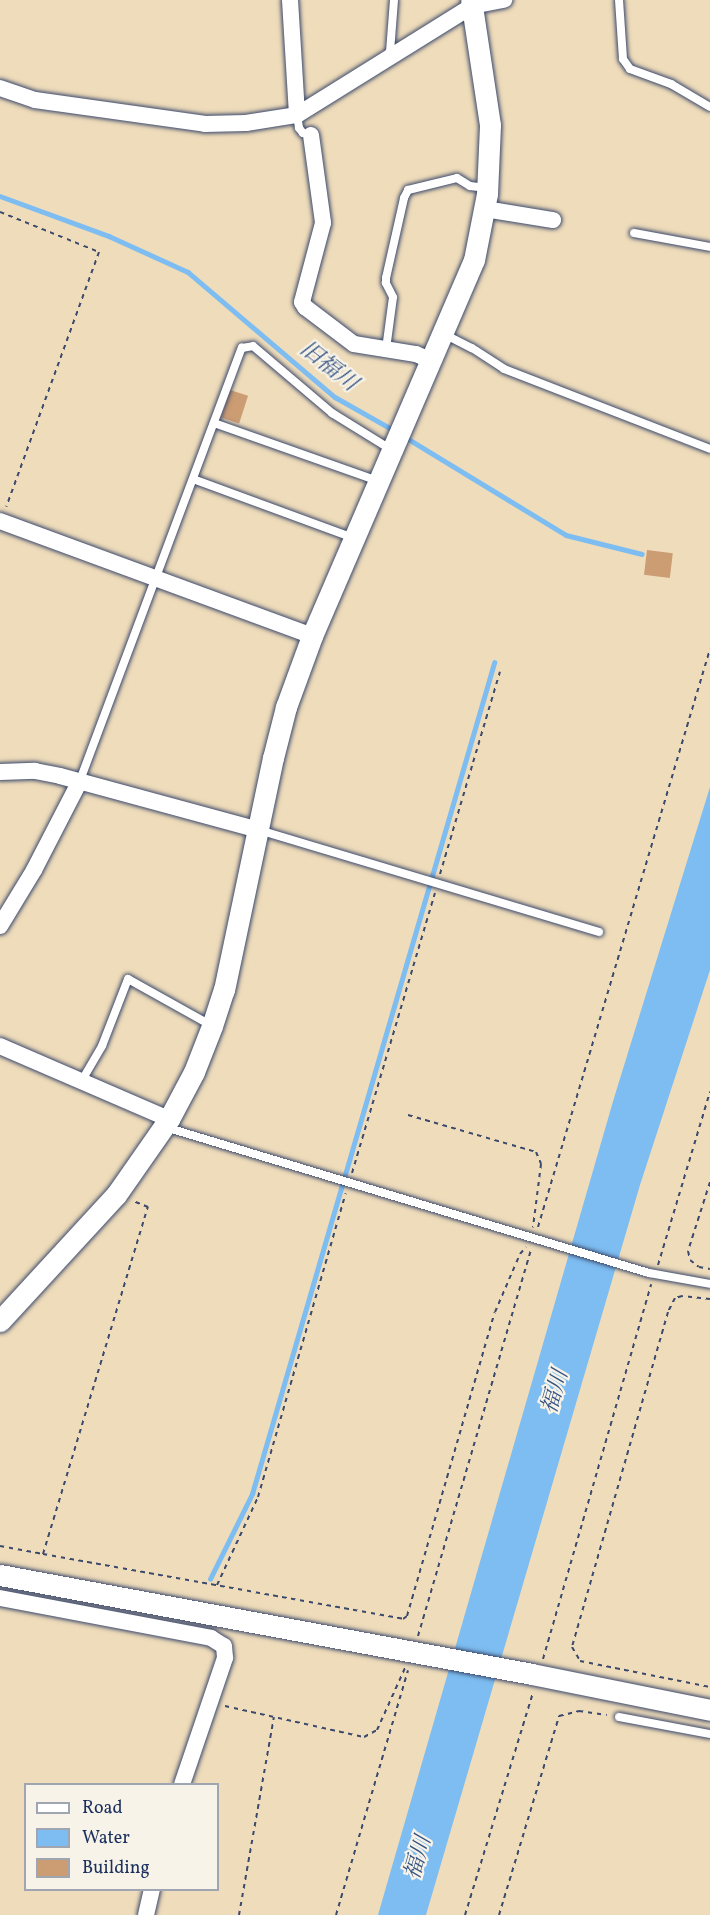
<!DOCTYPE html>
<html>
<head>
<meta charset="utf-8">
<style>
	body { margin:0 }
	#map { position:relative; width:710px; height:1915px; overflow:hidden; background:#efdcba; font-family:Vollkorn,"Noto Serif JP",serif }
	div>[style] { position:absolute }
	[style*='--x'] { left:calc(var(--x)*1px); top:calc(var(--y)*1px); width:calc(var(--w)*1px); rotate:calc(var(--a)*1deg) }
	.water>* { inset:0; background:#7dbdf1 }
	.stream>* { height:4.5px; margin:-2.25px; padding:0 2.25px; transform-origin:2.25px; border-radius:2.25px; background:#7dbdf1 }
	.building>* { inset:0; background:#cc9c73; transform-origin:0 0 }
	.path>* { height:2px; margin-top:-1px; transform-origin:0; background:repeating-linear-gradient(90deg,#3b496c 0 4.5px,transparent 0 9px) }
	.roads { filter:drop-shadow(0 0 2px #3b496c) drop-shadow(0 0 2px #3b496c) }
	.service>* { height:8px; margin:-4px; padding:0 4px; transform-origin:4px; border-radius:4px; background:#fff }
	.minor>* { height:16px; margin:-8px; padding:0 8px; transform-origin:8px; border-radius:8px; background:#fff }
	.tertiary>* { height:21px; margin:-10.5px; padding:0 10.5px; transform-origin:10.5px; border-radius:10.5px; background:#fff }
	span { translate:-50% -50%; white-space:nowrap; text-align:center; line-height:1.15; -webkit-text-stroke:4.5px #f7f3e8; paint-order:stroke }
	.water-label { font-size:22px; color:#345283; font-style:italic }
	.legend { position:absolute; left:24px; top:1783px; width:195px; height:108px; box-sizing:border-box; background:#f7f3e8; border:2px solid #9fa5b1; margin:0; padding:8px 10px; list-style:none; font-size:18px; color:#1b2f5e }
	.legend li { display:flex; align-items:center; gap:12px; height:30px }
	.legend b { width:30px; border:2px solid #9fa5b1 }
</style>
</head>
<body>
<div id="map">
	<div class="water">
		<i style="clip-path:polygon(710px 787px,710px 970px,640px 1185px,426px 1915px,378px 1915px,614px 1098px)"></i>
	</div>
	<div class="stream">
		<i style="--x:0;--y:196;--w:116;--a:20.2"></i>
		<i style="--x:109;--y:236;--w:87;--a:24.5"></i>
		<i style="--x:188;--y:272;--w:193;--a:40.4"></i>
		<i style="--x:335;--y:397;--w:69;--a:29.5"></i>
		<i style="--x:405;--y:437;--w:188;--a:31.3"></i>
		<i style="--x:566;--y:535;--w:78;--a:14"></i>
		<i style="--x:210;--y:1579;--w:95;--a:-63.7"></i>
		<i style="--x:252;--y:1494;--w:866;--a:-73.76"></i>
	</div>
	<div class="building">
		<i style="left:230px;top:390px;width:19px;height:29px;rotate:18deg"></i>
		<i style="left:647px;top:550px;width:26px;height:25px;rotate:7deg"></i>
	</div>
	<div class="path">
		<i style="--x:0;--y:212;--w:107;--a:22"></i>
		<i style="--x:99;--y:252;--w:271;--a:110"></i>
		<i style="--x:440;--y:874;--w:211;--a:-73.5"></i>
		<i style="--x:408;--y:1115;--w:133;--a:16.1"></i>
		<i style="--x:536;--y:1152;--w:13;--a:67"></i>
		<i style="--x:541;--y:1164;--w:64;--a:97.2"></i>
		<i style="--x:352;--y:1173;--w:292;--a:-73.5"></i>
		<i style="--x:710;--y:1182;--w:72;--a:107.7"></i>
		<i style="--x:688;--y:1251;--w:9;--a:77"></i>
		<i style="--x:690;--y:1260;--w:11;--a:38"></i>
		<i style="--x:699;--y:1267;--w:11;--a:10"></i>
		<i style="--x:538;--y:1227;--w:603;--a:-73.43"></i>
		<i style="--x:658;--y:1265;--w:181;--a:-73.3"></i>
		<i style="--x:710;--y:1299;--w:28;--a:-174"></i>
		<i style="--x:682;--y:1296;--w:7;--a:164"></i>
		<i style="--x:675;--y:1298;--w:16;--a:117"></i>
		<i style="--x:668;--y:1312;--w:348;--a:106"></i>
		<i style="--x:572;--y:1647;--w:16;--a:60"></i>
		<i style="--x:580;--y:1661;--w:133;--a:11.3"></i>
		<i style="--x:0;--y:1546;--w:44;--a:10.5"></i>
		<i style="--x:43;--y:1554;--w:363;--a:-73.2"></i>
		<i style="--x:148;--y:1207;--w:16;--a:-158"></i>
		<i style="--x:43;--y:1554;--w:366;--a:10.2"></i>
		<i style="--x:403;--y:1619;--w:5;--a:-37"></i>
		<i style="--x:407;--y:1616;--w:316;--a:-73.9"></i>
		<i style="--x:495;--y:1312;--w:63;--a:-66.7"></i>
		<i style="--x:520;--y:1254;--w:9;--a:-49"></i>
		<i style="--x:217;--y:1585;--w:97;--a:-65"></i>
		<i style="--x:258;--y:1497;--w:316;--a:-73.9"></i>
		<i style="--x:418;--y:1636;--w:402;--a:-73.7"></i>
		<i style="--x:543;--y:1659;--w:390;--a:-73.9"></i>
		<i style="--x:225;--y:1706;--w:142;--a:12.6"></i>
		<i style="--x:364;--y:1737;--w:15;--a:-28"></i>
		<i style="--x:377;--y:1730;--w:68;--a:-65.7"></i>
		<i style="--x:239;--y:1915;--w:201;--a:-80"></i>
		<i style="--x:336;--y:1915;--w:255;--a:-73.6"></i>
		<i style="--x:465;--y:1915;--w:232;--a:-73"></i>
		<i style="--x:499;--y:1915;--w:208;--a:-73.2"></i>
		<i style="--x:559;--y:1716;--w:21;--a:-14"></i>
		<i style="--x:579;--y:1711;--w:28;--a:8"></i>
	</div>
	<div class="roads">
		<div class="service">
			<i style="--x:619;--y:0;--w:59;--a:86.1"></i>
			<i style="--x:623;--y:59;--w:12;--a:55"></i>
			<i style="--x:630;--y:69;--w:44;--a:20.1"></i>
			<i style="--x:671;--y:84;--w:45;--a:30.5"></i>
			<i style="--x:392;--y:55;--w:4;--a:-124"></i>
			<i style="--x:390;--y:52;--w:52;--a:-85.6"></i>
			<i style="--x:297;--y:115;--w:13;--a:81"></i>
			<i style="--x:299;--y:128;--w:6;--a:51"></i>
			<i style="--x:303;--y:133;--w:8;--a:14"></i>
			<i style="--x:634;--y:233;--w:77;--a:10.4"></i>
			<i style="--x:444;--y:334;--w:31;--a:27"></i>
			<i style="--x:472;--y:348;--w:38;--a:33"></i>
			<i style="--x:504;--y:369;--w:221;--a:21.2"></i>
			<i style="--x:386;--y:349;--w:52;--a:-82.3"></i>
			<i style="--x:393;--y:297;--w:16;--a:-117"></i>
			<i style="--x:386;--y:283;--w:5;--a:-90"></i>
			<i style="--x:386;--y:278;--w:82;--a:-77.3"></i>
			<i style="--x:404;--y:198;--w:9;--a:-63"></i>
			<i style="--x:408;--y:190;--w:50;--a:-13.8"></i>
			<i style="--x:457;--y:178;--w:15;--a:32"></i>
			<i style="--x:470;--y:186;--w:17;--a:7"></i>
			<i style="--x:214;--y:423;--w:174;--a:19.5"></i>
			<i style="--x:193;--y:479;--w:171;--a:20.2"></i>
			<i style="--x:79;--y:783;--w:465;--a:-69.5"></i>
			<i style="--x:242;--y:348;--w:11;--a:-10"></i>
			<i style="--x:253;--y:346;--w:104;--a:40.3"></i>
			<i style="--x:332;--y:413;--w:70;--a:31.7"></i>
			<i style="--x:259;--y:830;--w:355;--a:16.7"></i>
			<i style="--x:81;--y:1082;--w:42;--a:-59.7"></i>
			<i style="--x:102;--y:1046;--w:72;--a:-68.8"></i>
			<i style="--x:128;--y:979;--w:96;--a:29.2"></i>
			<i style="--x:165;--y:1127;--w:506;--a:16.79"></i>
			<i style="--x:649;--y:1273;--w:62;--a:10.2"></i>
			<i style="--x:619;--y:1717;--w:93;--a:10.6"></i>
		</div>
		<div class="minor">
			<i style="--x:290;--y:0;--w:115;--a:86.5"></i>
			<i style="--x:0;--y:88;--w:37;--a:19"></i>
			<i style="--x:35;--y:100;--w:172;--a:8"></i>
			<i style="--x:205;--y:124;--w:41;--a:-1.4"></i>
			<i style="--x:246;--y:123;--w:52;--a:-8.9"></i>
			<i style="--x:297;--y:115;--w:206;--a:-31.9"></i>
			<i style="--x:472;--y:6;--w:33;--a:-11"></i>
			<i style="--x:311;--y:135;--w:89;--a:82.2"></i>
			<i style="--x:323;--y:223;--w:82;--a:104.9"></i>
			<i style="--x:302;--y:302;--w:6;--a:59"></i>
			<i style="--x:305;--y:307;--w:61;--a:37.1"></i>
			<i style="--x:354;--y:344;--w:63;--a:9.2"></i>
			<i style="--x:416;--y:354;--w:17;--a:24"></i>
			<i style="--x:485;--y:209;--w:69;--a:9.2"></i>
			<i style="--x:0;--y:521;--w:333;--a:20.2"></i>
			<i style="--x:0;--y:772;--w:35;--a:-2"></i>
			<i style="--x:35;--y:771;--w:25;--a:11"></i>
			<i style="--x:60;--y:776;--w:206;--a:15.2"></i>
			<i style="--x:0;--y:926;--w:66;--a:-58.7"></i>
			<i style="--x:34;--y:870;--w:98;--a:-62.7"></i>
			<i style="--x:0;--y:1046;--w:184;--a:23.4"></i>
			<i style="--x:0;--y:1598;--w:215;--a:10.7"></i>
			<i style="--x:211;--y:1638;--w:15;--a:32"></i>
			<i style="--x:224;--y:1646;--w:12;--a:85"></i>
			<i style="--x:225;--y:1658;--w:133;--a:108.8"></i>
			<i style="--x:146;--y:1915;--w:26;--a:-77"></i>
		</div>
		<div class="tertiary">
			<i style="--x:0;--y:1321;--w:171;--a:-47.4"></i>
			<i style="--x:116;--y:1195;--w:93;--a:-55.1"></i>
			<i style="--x:169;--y:1119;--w:53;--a:-62"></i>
			<i style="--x:194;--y:1072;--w:49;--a:-68.6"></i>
			<i style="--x:212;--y:1026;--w:38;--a:-72"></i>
			<i style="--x:224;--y:990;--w:237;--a:-78.1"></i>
			<i style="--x:273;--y:758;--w:53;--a:-75.7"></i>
			<i style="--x:286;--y:707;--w:76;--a:-69.9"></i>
			<i style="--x:312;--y:636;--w:409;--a:-66.7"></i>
			<i style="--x:474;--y:260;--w:67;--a:-78.9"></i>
			<i style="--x:487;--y:194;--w:69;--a:-87.5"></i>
			<i style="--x:490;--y:125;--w:126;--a:-98.6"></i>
			<i style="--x:0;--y:1575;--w:541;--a:10.54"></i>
			<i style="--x:532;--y:1674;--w:182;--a:11.4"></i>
		</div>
	</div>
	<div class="water-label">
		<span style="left:328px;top:367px;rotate:38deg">旧福川</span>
		<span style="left:556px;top:1392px;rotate:-74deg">福川</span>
		<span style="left:419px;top:1858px;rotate:-74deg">福川</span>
	</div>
	<ul class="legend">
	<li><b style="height:8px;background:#fff"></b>Road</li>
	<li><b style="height:16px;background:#7dbdf1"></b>Water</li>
	<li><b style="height:16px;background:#cc9c73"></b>Building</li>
	</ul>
</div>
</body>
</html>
